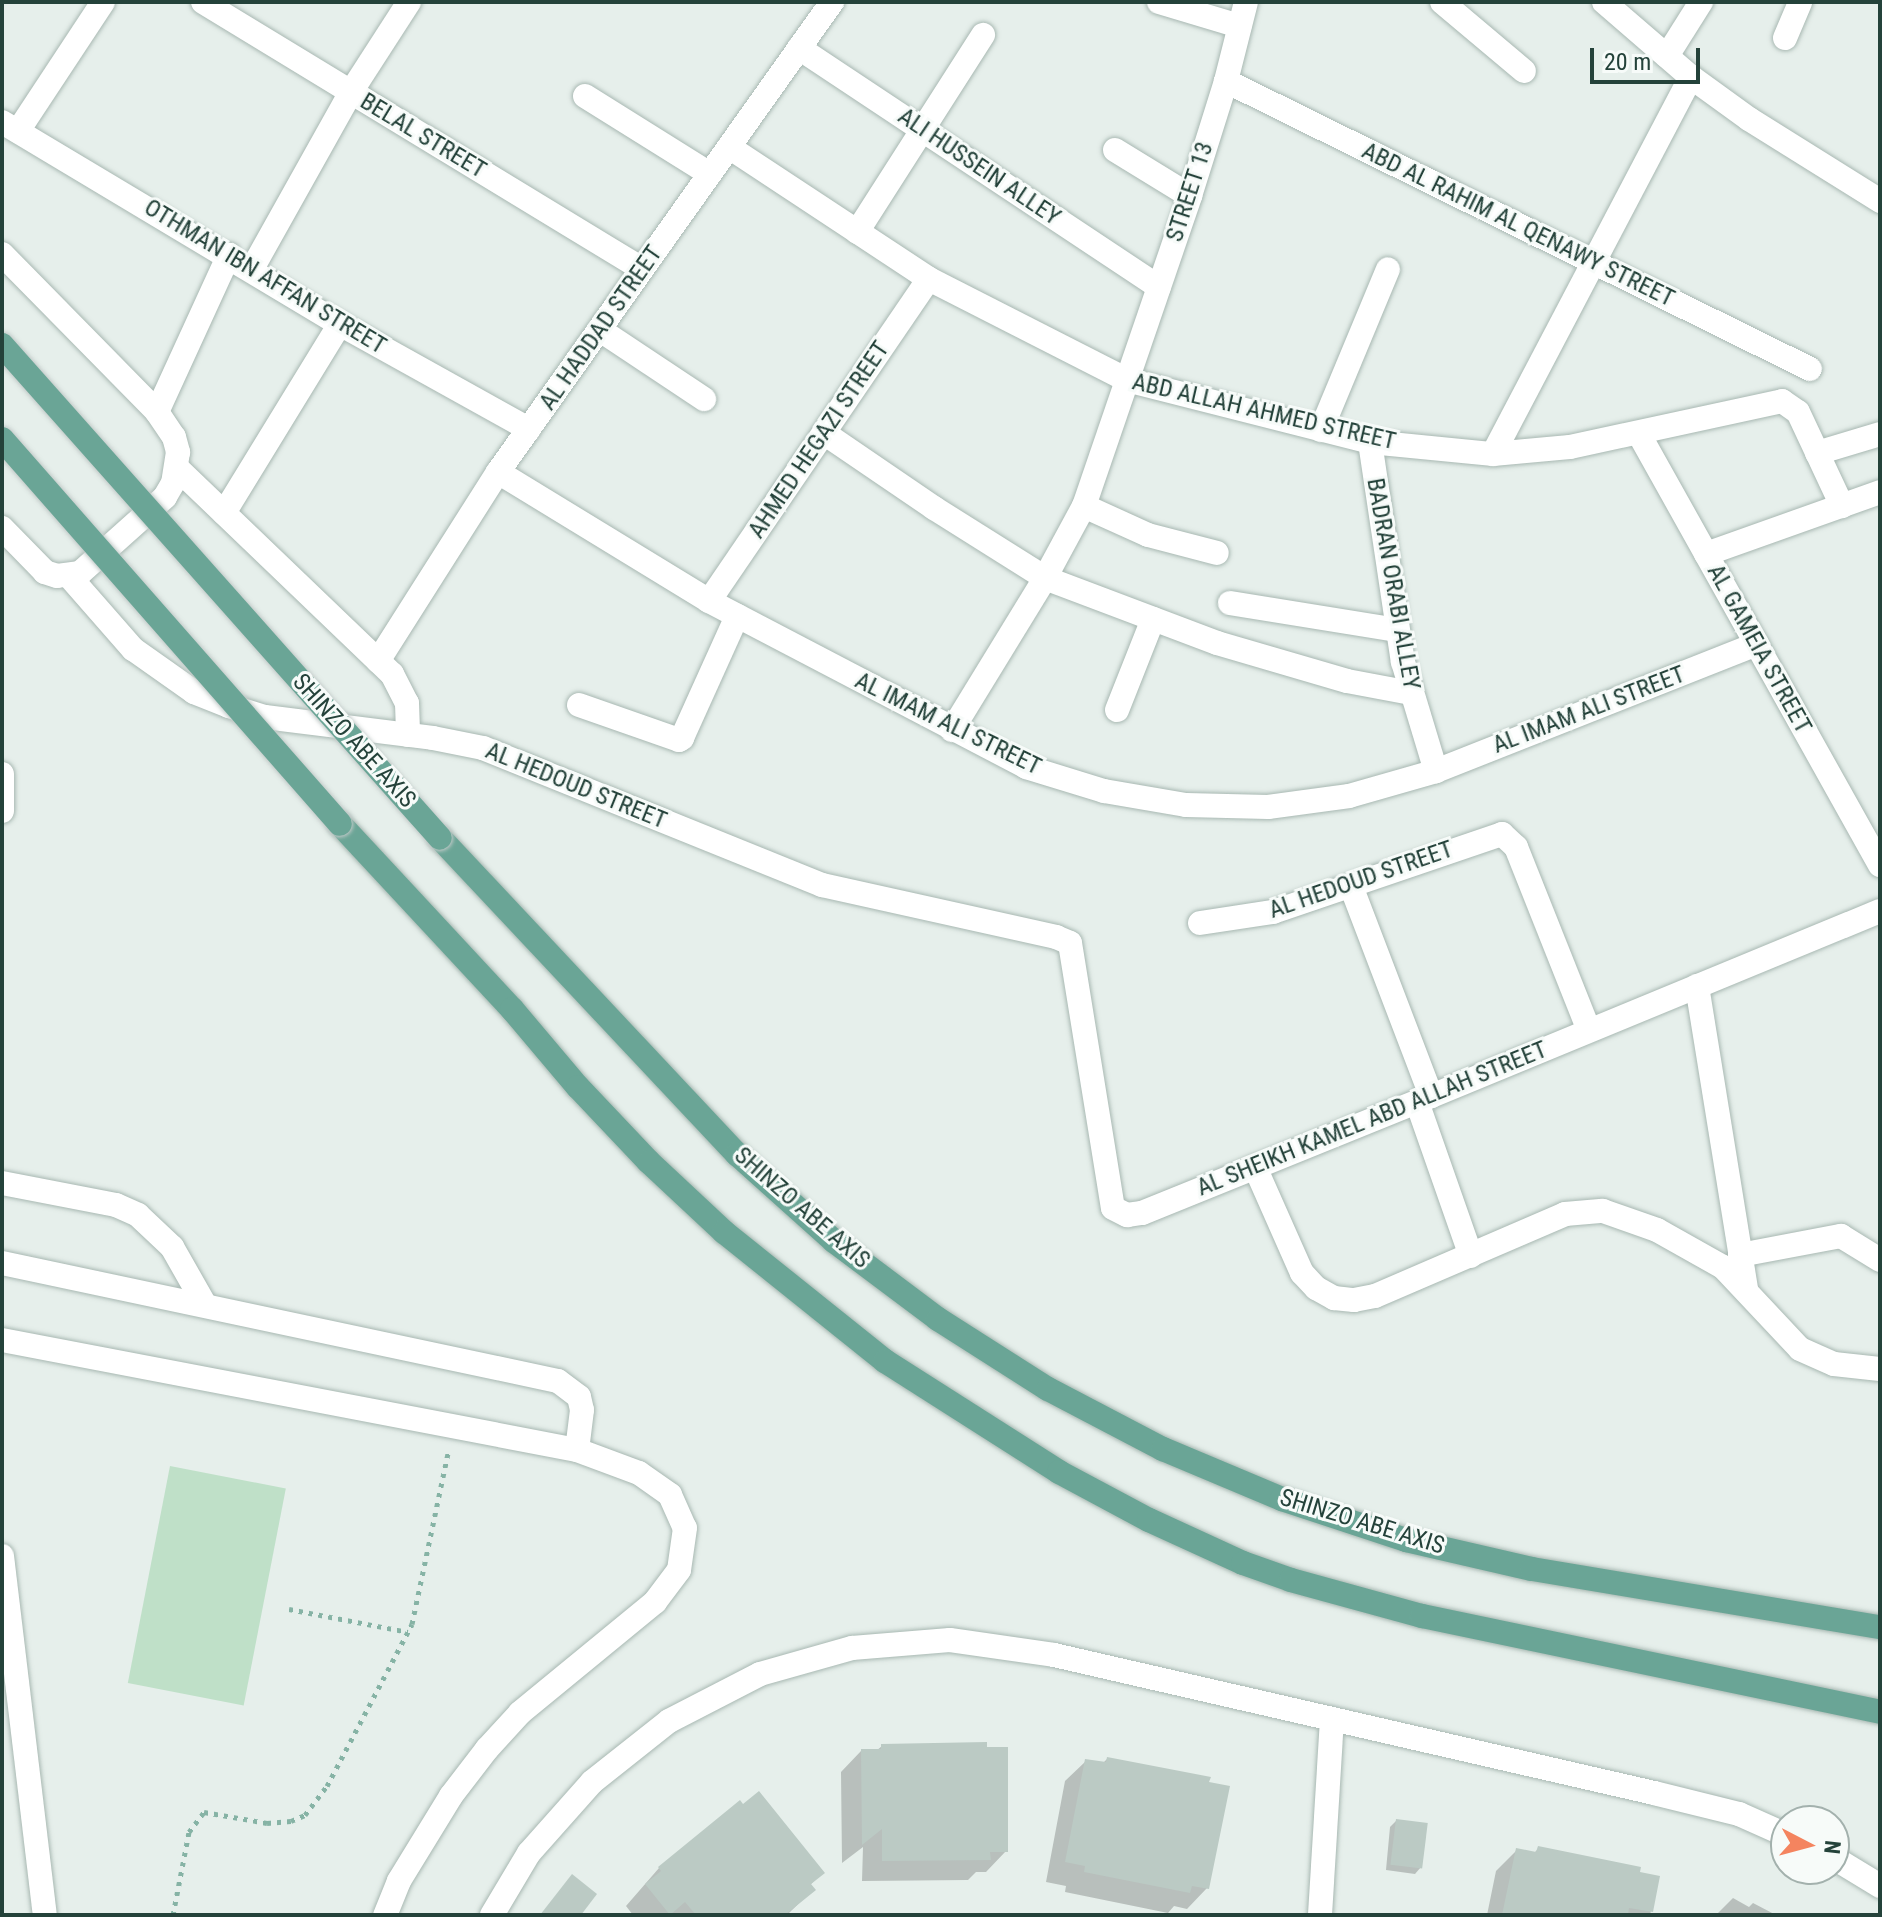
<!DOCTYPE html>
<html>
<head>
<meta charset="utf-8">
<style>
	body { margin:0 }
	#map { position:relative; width:1882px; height:1917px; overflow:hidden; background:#e6efeb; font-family:"Roboto Condensed",sans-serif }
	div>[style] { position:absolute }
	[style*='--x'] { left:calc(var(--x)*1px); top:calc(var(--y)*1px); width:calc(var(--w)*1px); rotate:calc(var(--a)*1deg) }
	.green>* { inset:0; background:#bfe0c8; transform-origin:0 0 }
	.shadow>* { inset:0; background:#0003 }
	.building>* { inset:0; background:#bbcac4; transform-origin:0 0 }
	.path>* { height:5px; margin-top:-2.5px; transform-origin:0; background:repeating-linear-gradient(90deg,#86b3a5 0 4px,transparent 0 10px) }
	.roads { filter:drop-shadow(0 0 2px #a8b8b2) drop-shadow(0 0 2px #a8b8b2) }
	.minor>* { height:24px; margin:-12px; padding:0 12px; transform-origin:12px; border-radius:12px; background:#fff }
	.major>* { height:24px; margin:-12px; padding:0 12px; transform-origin:12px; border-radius:12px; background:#6aa596 }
	.bridges { filter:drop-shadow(0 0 2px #c2cac8) drop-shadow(0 0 2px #c2cac8) }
	.major-bridge>* { height:24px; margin:-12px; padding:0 12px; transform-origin:12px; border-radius:12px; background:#6aa596 }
	span { translate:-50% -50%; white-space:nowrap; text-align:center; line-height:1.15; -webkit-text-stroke:6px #f7fbf9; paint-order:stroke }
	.street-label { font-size:24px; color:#24423a }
	.frame { position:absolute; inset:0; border:4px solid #24423a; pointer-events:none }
	.north { position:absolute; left:1770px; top:1805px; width:80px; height:80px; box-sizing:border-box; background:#f7fbf9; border:2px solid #a3b1ad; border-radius:50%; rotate:96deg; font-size:22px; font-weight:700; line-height:32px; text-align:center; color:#24423a }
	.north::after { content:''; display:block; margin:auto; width:28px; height:36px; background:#f4845f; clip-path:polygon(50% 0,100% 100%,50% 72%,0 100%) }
	.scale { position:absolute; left:1590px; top:48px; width:110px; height:36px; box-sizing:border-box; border:4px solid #24423a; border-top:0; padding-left:10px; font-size:24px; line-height:28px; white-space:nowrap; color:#24423a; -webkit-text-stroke:6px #f7fbf9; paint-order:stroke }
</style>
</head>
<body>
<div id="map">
	<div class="green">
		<i style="left:170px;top:1466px;width:118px;height:221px;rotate:11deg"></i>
	</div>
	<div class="shadow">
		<i style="clip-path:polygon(882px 1746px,1006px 1851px,986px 1872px,976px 1872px,968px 1880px,862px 1881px,863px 1847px,842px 1863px,841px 1772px,861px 1751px,876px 1751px)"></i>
		<i style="clip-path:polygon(1107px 1759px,1207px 1888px,1187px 1909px,1174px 1906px,1168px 1913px,1065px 1892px,1066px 1886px,1046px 1882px,1065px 1781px,1086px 1761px,1102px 1764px)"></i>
		<i style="clip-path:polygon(743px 1806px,822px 1873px,809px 1886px,813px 1890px,792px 1910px,787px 1915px,633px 1915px,626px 1906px,659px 1868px)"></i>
		<i style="clip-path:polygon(1396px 1821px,1421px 1867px,1415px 1874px,1386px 1870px,1390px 1827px)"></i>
		<i style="clip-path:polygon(1538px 1849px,1658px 1878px,1650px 1915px,1487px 1915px,1496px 1871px,1517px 1850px,1533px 1854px)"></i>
		<i style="clip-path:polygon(1733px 1898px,1749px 1907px,1753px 1903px,1776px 1915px,1716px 1915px)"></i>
	</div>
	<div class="building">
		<i style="clip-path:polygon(987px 1742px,987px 1747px,1008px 1747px,1008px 1852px,990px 1852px,991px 1860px,882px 1861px,882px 1829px,862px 1845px,861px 1749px,881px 1749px,881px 1744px)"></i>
		<i style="clip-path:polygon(1107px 1757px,1211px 1777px,1209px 1782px,1230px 1786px,1209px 1889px,1192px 1886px,1190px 1893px,1084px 1872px,1085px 1866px,1065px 1862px,1085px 1759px,1106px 1762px)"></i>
		<i style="clip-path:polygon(759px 1791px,825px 1873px,811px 1884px,816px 1890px,785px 1915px,696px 1915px,685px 1902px,670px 1915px,645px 1884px,661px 1871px,658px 1867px,740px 1800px,743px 1804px)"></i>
		<i style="left:1396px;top:1819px;width:32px;height:46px;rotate:7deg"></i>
		<i style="clip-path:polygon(1538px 1846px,1641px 1867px,1640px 1872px,1660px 1876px,1653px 1912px,1629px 1908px,1628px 1915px,1502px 1915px,1516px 1848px,1536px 1852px)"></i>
		<i style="clip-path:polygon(572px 1874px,597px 1894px,581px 1915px,540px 1915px)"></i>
	</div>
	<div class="path">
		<i style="--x:289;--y:1609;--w:121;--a:10.9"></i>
		<i style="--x:173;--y:1915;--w:85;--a:-79.1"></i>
		<i style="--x:189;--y:1832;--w:25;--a:-53"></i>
		<i style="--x:204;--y:1812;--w:64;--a:9.9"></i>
		<i style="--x:267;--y:1823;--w:24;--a:-5"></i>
		<i style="--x:291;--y:1821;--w:15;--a:-23"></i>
		<i style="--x:305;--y:1815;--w:36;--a:-53"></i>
		<i style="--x:327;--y:1786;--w:183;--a:-62.3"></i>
		<i style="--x:412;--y:1624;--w:175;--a:-78.1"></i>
	</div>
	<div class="roads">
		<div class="minor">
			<i style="--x:203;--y:2;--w:514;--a:31.31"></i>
			<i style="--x:1159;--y:2;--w:84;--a:16.7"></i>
			<i style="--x:1442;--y:2;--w:107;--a:40.1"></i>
			<i style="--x:1604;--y:2;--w:115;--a:40.8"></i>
			<i style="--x:1691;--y:77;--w:72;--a:35.9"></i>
			<i style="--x:1749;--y:119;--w:155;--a:32"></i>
			<i style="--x:1785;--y:38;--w:39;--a:-67"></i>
			<i style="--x:799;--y:48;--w:432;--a:33.6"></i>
			<i style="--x:1667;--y:56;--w:64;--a:-57.8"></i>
			<i style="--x:1226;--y:81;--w:651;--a:26.25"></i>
			<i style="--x:585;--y:96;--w:147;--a:32"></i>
			<i style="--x:2;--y:122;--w:394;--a:30.9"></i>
			<i style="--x:340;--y:324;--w:216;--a:29.1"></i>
			<i style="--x:18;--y:131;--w:154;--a:-56.6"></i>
			<i style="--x:729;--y:147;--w:240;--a:33.4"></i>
			<i style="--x:929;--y:279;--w:222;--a:27"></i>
			<i style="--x:1127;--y:380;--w:251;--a:14.3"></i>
			<i style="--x:1370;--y:442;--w:124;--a:5.6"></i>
			<i style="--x:1493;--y:454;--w:77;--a:-5.2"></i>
			<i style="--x:1570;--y:447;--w:217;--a:-12.2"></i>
			<i style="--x:1782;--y:401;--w:19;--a:35"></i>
			<i style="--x:1798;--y:412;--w:104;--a:64.9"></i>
			<i style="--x:1115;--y:150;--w:88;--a:31.5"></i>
			<i style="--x:857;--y:232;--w:234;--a:-57.4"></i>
			<i style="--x:2;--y:254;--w:221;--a:45.5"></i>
			<i style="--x:157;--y:412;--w:30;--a:56"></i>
			<i style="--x:174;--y:437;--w:16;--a:75"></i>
			<i style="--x:178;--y:452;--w:31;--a:99"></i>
			<i style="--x:173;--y:483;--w:16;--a:120"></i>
			<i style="--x:165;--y:497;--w:114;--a:138.2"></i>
			<i style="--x:80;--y:573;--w:23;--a:173"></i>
			<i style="--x:57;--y:576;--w:13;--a:-162"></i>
			<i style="--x:45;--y:572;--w:62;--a:-134.3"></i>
			<i style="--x:252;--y:269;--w:203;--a:-60.8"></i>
			<i style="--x:351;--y:92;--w:107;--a:-57.2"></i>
			<i style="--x:600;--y:330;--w:125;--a:33.6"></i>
			<i style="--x:157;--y:412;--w:173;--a:-65.4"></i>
			<i style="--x:1321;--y:430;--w:174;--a:-67.4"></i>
			<i style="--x:824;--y:433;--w:133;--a:34.3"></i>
			<i style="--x:934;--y:508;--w:131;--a:32.2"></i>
			<i style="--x:1045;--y:578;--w:184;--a:20.7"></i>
			<i style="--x:1217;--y:643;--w:135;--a:16.3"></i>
			<i style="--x:1347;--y:681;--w:65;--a:10.6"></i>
			<i style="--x:1639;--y:434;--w:494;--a:60.8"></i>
			<i style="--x:1370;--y:442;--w:222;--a:81.5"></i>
			<i style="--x:1403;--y:662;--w:114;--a:73.2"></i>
			<i style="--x:1817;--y:453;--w:66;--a:-16.8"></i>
			<i style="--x:1493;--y:454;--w:426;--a:-62.3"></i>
			<i style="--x:177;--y:468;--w:298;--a:43.8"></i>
			<i style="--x:392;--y:674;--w:33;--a:63"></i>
			<i style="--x:407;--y:703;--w:32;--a:88"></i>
			<i style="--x:498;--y:472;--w:247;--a:31.4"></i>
			<i style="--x:709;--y:601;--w:358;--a:27.6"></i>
			<i style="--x:1026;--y:767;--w:82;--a:17.1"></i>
			<i style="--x:1104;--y:791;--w:83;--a:9.7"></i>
			<i style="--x:1186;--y:805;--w:82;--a:1.4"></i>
			<i style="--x:1268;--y:807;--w:82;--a:-7.7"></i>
			<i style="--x:1349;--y:796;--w:91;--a:-16"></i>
			<i style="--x:1436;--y:771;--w:345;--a:-21.6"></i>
			<i style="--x:1084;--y:506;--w:70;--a:24.4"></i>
			<i style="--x:1148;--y:535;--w:71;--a:14.6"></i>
			<i style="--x:224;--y:513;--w:222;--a:-58.5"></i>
			<i style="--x:1706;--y:554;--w:185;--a:-19.6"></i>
			<i style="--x:69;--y:576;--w:97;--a:48.8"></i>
			<i style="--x:133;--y:649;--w:75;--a:35.2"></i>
			<i style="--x:194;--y:692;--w:38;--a:22"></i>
			<i style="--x:229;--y:706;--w:38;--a:17"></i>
			<i style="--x:265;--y:717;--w:169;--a:7.1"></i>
			<i style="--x:433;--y:738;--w:51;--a:11.3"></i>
			<i style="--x:483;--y:748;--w:366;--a:22"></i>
			<i style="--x:822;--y:885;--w:240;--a:12.5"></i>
			<i style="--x:1056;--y:937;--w:15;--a:23"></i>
			<i style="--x:1070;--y:943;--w:268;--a:80.8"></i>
			<i style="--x:1113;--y:1208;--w:16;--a:27"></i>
			<i style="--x:1127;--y:1215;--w:15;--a:-8"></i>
			<i style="--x:1142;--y:1213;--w:297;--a:-22"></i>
			<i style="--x:1417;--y:1102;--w:501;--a:-22.42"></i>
			<i style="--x:709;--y:601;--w:390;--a:-55.7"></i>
			<i style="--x:1230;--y:603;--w:169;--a:9.2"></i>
			<i style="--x:378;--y:661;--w:224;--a:-57.6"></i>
			<i style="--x:498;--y:472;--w:577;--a:-54.6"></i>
			<i style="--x:579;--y:705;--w:106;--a:19.3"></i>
			<i style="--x:679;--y:740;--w:4;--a:-34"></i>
			<i style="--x:682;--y:738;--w:134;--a:-65.7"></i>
			<i style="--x:1117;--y:710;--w:98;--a:-68.4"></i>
			<i style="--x:952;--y:730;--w:178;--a:-58.5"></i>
			<i style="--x:1045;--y:578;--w:82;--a:-61.6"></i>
			<i style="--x:1084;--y:506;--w:328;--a:-71.1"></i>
			<i style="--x:1190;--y:196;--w:121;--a:-72.6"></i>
			<i style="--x:1226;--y:81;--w:81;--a:-75.8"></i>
			<i style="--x:2;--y:774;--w:37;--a:90"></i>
			<i style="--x:1351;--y:886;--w:225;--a:69.1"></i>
			<i style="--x:1200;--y:923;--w:74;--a:-8.6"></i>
			<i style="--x:1273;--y:912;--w:242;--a:-18.8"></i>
			<i style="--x:1502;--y:834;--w:19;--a:43"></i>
			<i style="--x:1516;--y:847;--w:197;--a:68.3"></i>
			<i style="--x:1697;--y:986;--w:308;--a:80.8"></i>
			<i style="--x:1417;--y:1102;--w:163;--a:70.7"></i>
			<i style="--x:1255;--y:1167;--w:116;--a:66.1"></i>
			<i style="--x:1302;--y:1273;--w:21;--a:47"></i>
			<i style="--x:1316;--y:1288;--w:21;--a:29"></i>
			<i style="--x:1334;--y:1298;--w:20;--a:6"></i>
			<i style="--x:1354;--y:1300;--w:21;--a:-11"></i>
			<i style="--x:1375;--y:1296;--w:207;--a:-23.3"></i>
			<i style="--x:1565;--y:1214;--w:38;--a:-5"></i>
			<i style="--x:1603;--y:1211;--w:57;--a:19.4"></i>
			<i style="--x:1657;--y:1230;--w:76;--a:29.3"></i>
			<i style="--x:1723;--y:1267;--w:112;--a:46.8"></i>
			<i style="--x:1800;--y:1349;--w:37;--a:24"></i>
			<i style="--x:1834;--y:1364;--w:46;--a:6.2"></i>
			<i style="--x:2;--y:1183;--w:116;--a:10.9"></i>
			<i style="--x:116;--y:1205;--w:24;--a:24"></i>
			<i style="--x:138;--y:1215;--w:47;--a:43.3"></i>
			<i style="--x:172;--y:1247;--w:67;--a:60.4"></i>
			<i style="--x:1740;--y:1255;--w:103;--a:-10.7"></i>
			<i style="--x:1841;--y:1236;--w:46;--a:31.6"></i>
			<i style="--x:2;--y:1263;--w:568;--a:11.98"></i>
			<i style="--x:558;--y:1381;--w:26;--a:37"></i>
			<i style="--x:579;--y:1397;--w:13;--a:77"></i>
			<i style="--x:582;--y:1410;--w:40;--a:97.1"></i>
			<i style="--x:2;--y:1340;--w:585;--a:10.83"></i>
			<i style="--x:577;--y:1450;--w:66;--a:20.4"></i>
			<i style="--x:639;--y:1473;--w:38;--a:35"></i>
			<i style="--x:670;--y:1495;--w:36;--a:66"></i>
			<i style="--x:685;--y:1528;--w:42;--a:98.1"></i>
			<i style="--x:679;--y:1570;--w:40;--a:127"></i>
			<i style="--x:655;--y:1602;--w:175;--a:140.6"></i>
			<i style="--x:520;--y:1713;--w:49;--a:132.5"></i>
			<i style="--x:487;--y:1749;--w:59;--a:127.5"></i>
			<i style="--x:451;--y:1796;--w:100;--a:121.5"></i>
			<i style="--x:399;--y:1881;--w:37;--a:112"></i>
			<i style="--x:2;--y:1556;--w:362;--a:83.2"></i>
			<i style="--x:1834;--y:1858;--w:54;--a:31.3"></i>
			<i style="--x:492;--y:1915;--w:72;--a:-59.2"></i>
			<i style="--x:529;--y:1853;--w:95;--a:-48.4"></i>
			<i style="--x:592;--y:1782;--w:98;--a:-38.4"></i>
			<i style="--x:669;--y:1721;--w:102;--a:-27.3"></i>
			<i style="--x:760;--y:1674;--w:96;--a:-15.8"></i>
			<i style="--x:852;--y:1648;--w:98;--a:-4.7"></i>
			<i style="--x:950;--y:1640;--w:105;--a:8.2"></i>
			<i style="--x:1054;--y:1655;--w:616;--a:12.95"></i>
			<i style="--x:1654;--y:1793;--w:88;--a:13.9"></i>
			<i style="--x:1739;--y:1814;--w:51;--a:24.1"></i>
			<i style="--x:1320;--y:1915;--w:196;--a:-86.5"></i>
		</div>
		<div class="major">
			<i style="--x:340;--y:824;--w:253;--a:47.1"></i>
			<i style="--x:512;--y:1009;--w:102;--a:49.8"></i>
			<i style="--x:578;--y:1087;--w:103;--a:46.6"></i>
			<i style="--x:649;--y:1162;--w:103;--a:43"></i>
			<i style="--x:724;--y:1232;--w:206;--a:38.7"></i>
			<i style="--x:885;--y:1361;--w:206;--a:32.5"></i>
			<i style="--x:1059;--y:1472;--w:102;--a:28.1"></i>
			<i style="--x:1149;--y:1520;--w:103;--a:24.6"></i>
			<i style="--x:1243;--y:1563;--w:51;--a:19.5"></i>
			<i style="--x:1291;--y:1580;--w:136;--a:15.4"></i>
			<i style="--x:1422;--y:1616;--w:468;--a:11.8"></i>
			<i style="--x:440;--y:838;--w:434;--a:46.8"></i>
			<i style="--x:737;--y:1154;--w:130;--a:41.9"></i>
			<i style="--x:834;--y:1241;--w:130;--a:36.9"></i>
			<i style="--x:938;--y:1319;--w:130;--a:32.5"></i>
			<i style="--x:1048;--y:1389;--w:130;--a:27.6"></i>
			<i style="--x:1163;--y:1449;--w:129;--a:22.8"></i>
			<i style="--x:1282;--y:1499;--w:131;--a:18.3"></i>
			<i style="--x:1406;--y:1540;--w:129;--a:13"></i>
			<i style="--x:1532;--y:1569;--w:353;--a:9.5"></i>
		</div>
	</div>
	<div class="bridges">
		<div class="major-bridge">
			<i style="--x:2;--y:345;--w:659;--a:48.38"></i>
			<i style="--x:2;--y:439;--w:512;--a:48.72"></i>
		</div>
	</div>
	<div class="street-label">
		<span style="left:423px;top:136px;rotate:31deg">BELAL STREET</span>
		<span style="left:979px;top:167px;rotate:34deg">ALI HUSSEIN ALLEY</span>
		<span style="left:1190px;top:192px;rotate:-72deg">STREET 13</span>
		<span style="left:1518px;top:225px;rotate:26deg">ABD AL RAHIM AL QENAWY STREET</span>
		<span style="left:265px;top:277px;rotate:31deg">OTHMAN IBN AFFAN STREET</span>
		<span style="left:601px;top:328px;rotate:-55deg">AL HADDAD STREET</span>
		<span style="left:1264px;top:412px;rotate:13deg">ABD ALLAH AHMED STREET</span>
		<span style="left:819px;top:440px;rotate:-56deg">AHMED HEGAZI STREET</span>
		<span style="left:1393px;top:584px;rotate:80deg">BADRAN ORABI ALLEY</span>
		<span style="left:1759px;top:649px;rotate:61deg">AL GAMEIA STREET</span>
		<span style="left:1589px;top:710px;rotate:-21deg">AL IMAM ALI STREET</span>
		<span style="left:948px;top:724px;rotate:26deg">AL IMAM ALI STREET</span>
		<span style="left:354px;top:741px;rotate:48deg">SHINZO ABE AXIS</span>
		<span style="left:576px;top:786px;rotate:22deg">AL HEDOUD STREET</span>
		<span style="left:1361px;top:880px;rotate:-19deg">AL HEDOUD STREET</span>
		<span style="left:1372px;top:1119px;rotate:-22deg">AL SHEIKH KAMEL ABD ALLAH STREET</span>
		<span style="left:802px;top:1208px;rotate:41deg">SHINZO ABE AXIS</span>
		<span style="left:1362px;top:1522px;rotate:17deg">SHINZO ABE AXIS</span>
	</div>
	<div class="frame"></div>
	<div class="north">N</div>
	<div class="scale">20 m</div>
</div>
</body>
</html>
